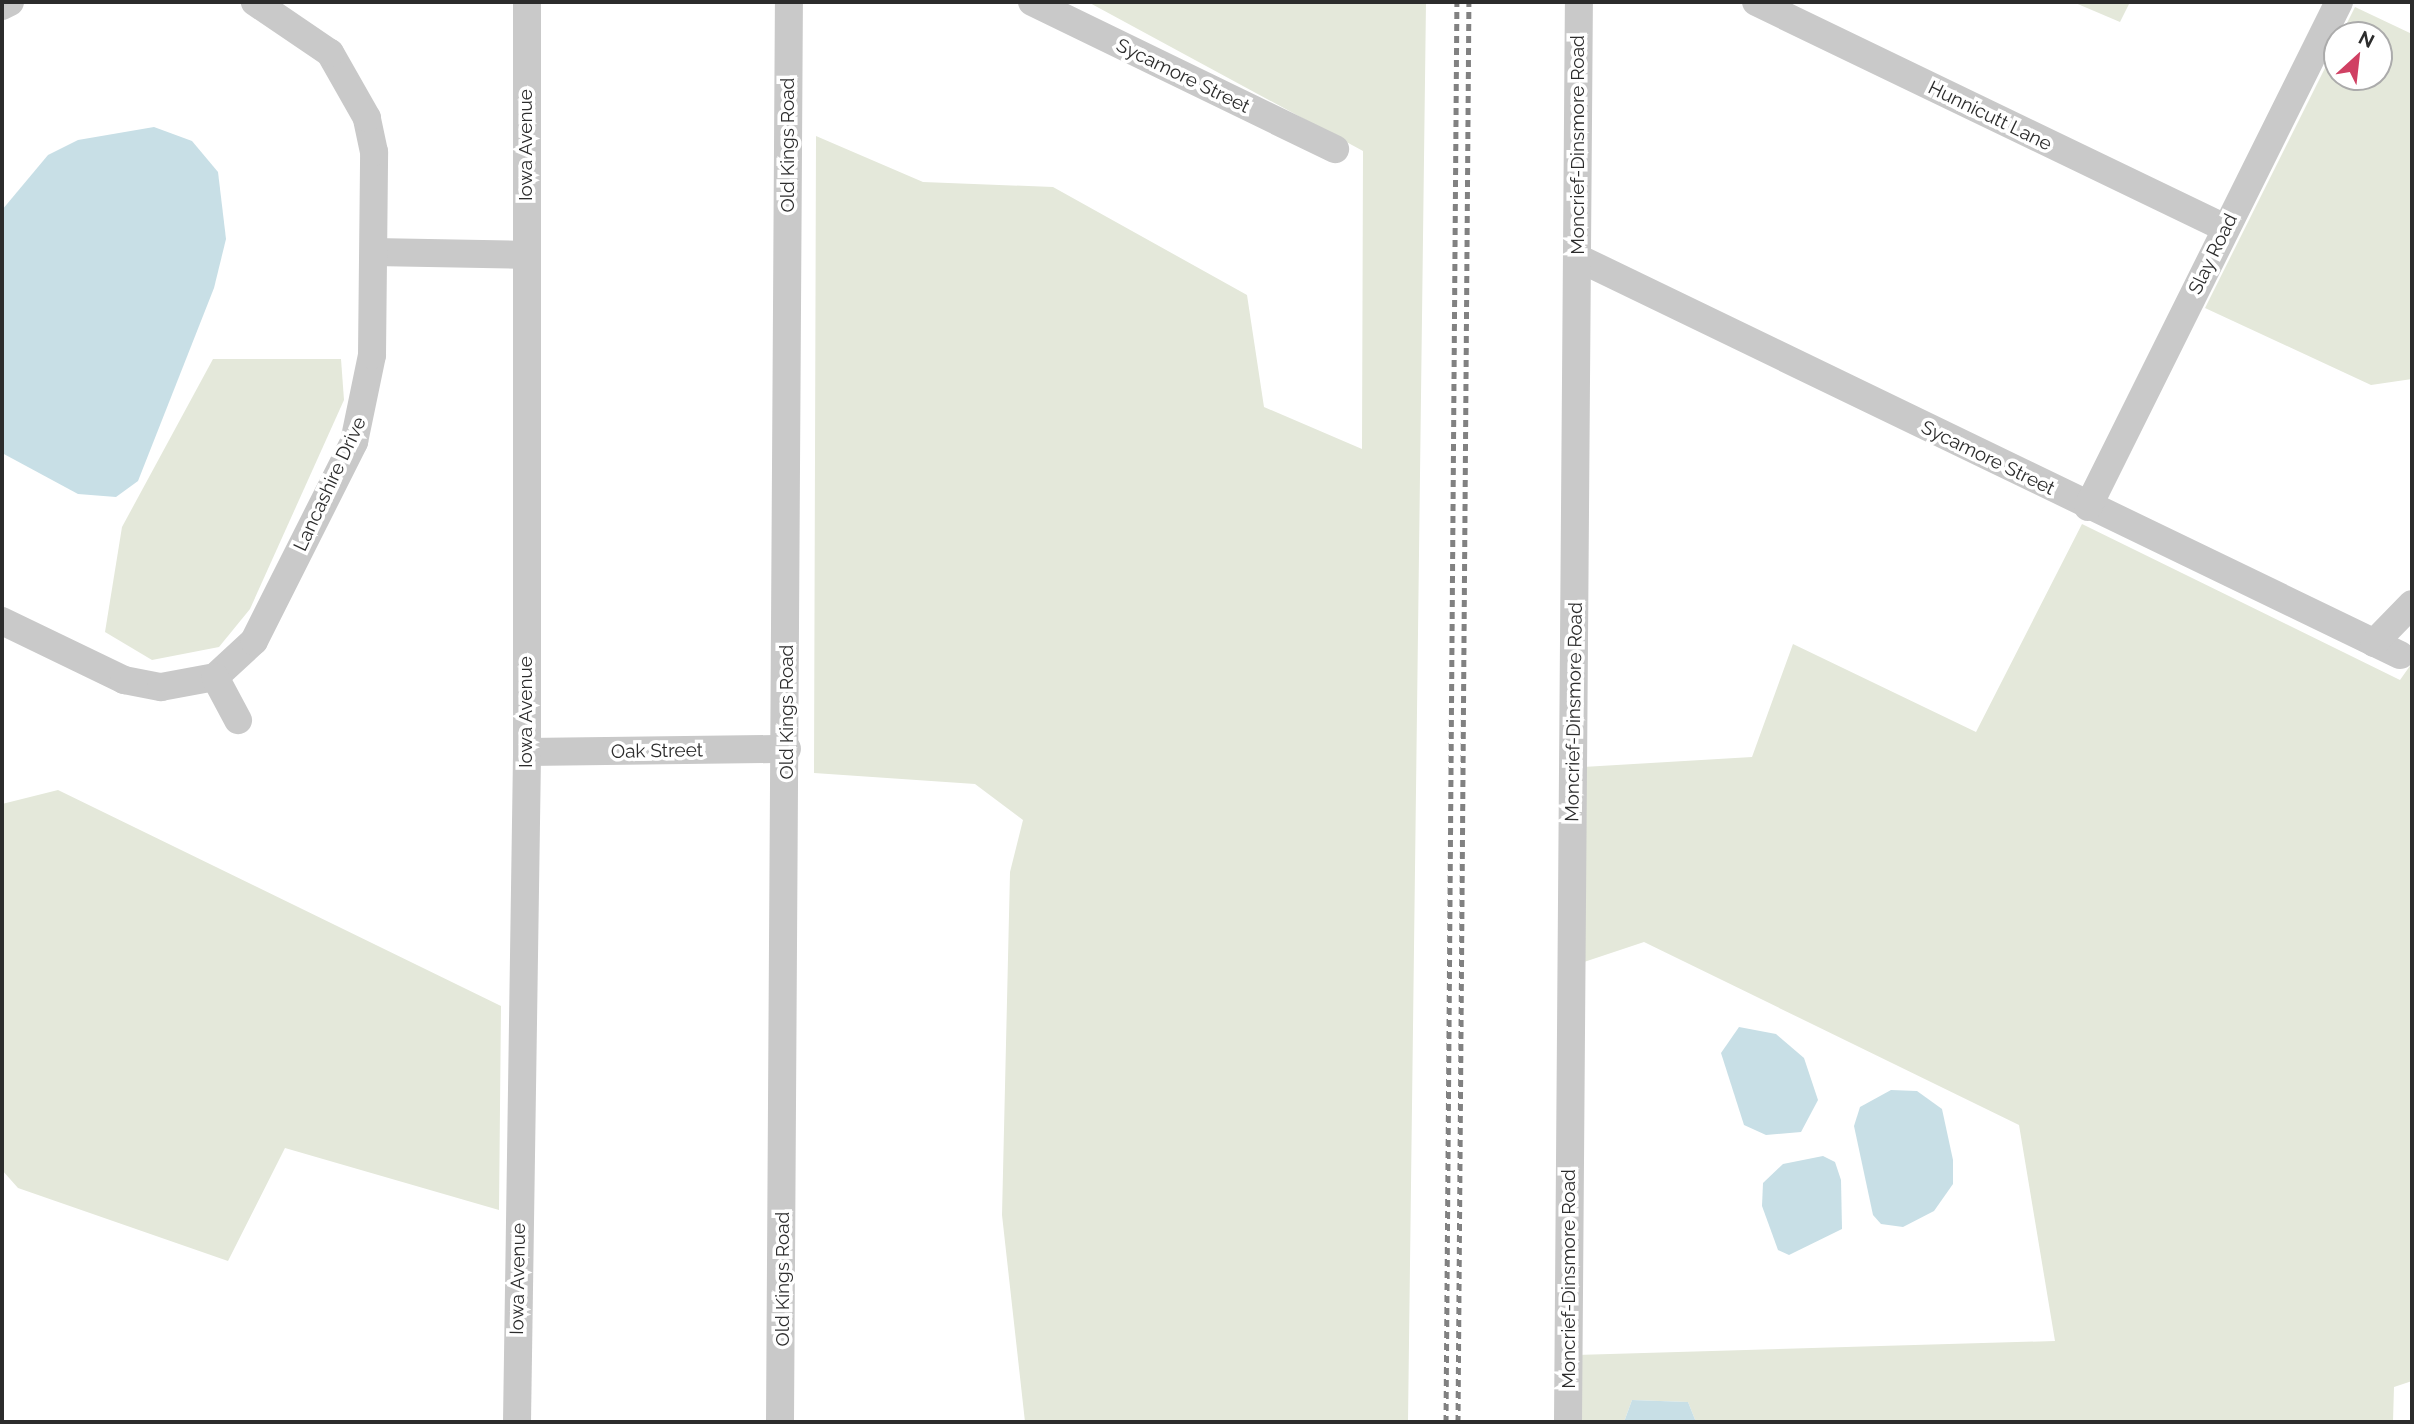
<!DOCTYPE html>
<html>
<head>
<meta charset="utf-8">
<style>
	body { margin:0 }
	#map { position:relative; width:2414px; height:1424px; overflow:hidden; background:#fff; font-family:Raleway,sans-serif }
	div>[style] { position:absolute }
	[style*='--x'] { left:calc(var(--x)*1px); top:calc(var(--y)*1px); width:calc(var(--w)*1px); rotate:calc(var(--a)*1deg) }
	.green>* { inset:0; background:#e4e8da }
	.water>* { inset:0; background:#c8dfe6 }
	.minor>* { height:28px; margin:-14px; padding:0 14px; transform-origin:14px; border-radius:14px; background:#c9c9c9 }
	.rail>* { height:5px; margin-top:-2.5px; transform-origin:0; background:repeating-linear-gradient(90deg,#818181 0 7px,transparent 0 12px) }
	span { translate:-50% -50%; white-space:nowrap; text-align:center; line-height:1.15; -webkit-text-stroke:7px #fff; paint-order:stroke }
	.street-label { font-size:19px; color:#2c2c2c }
	.frame { position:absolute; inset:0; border:4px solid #2c2c2c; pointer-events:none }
	.north { position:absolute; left:2323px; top:21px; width:70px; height:70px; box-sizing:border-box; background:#fff; border:2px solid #ababab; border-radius:50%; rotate:27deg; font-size:19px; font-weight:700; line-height:28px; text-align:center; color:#2c2c2c }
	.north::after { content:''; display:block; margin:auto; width:24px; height:32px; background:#d04063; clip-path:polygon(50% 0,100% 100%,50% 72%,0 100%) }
</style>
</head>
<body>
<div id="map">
	<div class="green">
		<i style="clip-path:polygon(1088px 2px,1426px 2px,1408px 1422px,1025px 1422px,1002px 1215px,1010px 872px,1023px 820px,975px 784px,814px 773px,816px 136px,923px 182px,1053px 187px,1247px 295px,1264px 407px,1362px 449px,1363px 151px)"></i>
		<i style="clip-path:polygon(2073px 2px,2130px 2px,2120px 22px)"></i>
		<i style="clip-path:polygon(2355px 7px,2412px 34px,2412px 379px,2371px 385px,2205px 308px,2337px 44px,2337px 77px,2379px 77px,2379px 35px,2341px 35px)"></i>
		<i style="clip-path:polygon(213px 359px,341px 359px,344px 400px,250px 609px,219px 647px,152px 660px,105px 632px,122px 527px)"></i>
		<i style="clip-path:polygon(2082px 524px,2400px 680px,2412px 663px,2412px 1381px,2394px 1387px,2393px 1422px,1696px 1422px,1688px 1402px,1632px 1400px,1624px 1422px,1576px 1422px,1576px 1355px,2055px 1341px,2019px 1125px,1644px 942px,1581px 963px,1583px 767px,1752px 757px,1793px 644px,1976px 732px)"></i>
		<i style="clip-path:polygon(58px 790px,501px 1006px,499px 1210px,285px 1148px,228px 1261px,18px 1188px,2px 1170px,2px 804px)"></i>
	</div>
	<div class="water">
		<i style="clip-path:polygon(154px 127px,192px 141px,218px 172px,226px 239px,214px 288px,138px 481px,116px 497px,78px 494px,2px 453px,2px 210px,48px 155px,78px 140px)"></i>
		<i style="clip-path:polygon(1739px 1027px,1776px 1034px,1804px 1058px,1818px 1100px,1801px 1132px,1766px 1135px,1744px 1125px,1721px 1053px)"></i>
		<i style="clip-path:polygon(1891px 1090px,1917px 1091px,1942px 1109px,1953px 1160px,1953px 1184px,1934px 1211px,1903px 1227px,1881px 1224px,1873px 1215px,1854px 1126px,1860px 1107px)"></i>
		<i style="clip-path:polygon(1823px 1156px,1835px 1162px,1841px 1180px,1842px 1229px,1789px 1255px,1778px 1250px,1762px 1206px,1763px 1183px,1783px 1164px)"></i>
		<i style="clip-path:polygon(1632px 1400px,1688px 1402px,1696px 1422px,1624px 1422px)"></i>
	</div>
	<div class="minor">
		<i style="--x:1032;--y:2;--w:337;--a:25.9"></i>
		<i style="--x:1756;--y:2;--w:521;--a:25.73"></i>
		<i style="--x:2;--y:6;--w:9;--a:-27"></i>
		<i style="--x:374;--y:252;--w:151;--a:1.1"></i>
		<i style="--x:1578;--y:258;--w:913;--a:25.78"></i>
		<i style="--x:2088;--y:507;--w:564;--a:-63.57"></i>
		<i style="--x:2;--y:621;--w:136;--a:25.8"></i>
		<i style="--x:124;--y:680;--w:38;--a:11"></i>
		<i style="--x:161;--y:687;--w:55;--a:-10.5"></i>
		<i style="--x:215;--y:677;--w:53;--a:-42.7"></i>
		<i style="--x:254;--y:641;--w:223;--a:-63.3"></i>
		<i style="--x:354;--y:442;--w:89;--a:-78.3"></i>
		<i style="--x:372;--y:355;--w:203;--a:-89.4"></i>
		<i style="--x:374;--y:152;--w:35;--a:-102"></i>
		<i style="--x:367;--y:118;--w:75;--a:-119.6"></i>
		<i style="--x:330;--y:53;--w:91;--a:-145.8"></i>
		<i style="--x:2374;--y:643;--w:54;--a:-45.7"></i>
		<i style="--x:215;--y:677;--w:49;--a:61.9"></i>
		<i style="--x:527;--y:752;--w:260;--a:-0.7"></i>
		<i style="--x:517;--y:1422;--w:670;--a:-89.14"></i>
		<i style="--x:527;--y:752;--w:750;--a:-90"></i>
		<i style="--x:780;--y:1422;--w:1420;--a:-89.64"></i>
		<i style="--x:1568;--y:1422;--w:1420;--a:-89.56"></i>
	</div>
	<div class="rail">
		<i style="--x:1446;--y:1422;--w:1420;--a:-89.56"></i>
		<i style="--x:1458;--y:1422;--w:1420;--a:-89.56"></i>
	</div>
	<div class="street-label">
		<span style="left:1183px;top:76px;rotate:26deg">Sycamore Street</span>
		<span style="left:1990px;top:116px;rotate:26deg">Hunnicutt Lane</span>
		<span style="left:526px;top:145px;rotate:-90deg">Iowa Avenue</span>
		<span style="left:788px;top:145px;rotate:-90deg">Old Kings Road</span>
		<span style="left:1578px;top:145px;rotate:-90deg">Moncrief-Dinsmore Road</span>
		<span style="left:2213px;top:254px;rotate:-64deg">Slay Road</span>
		<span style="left:1988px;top:458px;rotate:26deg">Sycamore Street</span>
		<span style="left:330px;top:484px;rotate:-65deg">Lancashire Drive</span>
		<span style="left:526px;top:712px;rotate:-90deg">Iowa Avenue</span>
		<span style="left:787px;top:712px;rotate:-90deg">Old Kings Road</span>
		<span style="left:1574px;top:712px;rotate:-89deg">Moncrief-Dinsmore Road</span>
		<span style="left:657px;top:751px;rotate:-1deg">Oak Street</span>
		<span style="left:518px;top:1279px;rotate:-89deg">Iowa Avenue</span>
		<span style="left:783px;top:1279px;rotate:-90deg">Old Kings Road</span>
		<span style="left:1569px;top:1279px;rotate:-90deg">Moncrief-Dinsmore Road</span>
	</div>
	<div class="frame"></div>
	<div class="north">N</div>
</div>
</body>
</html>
